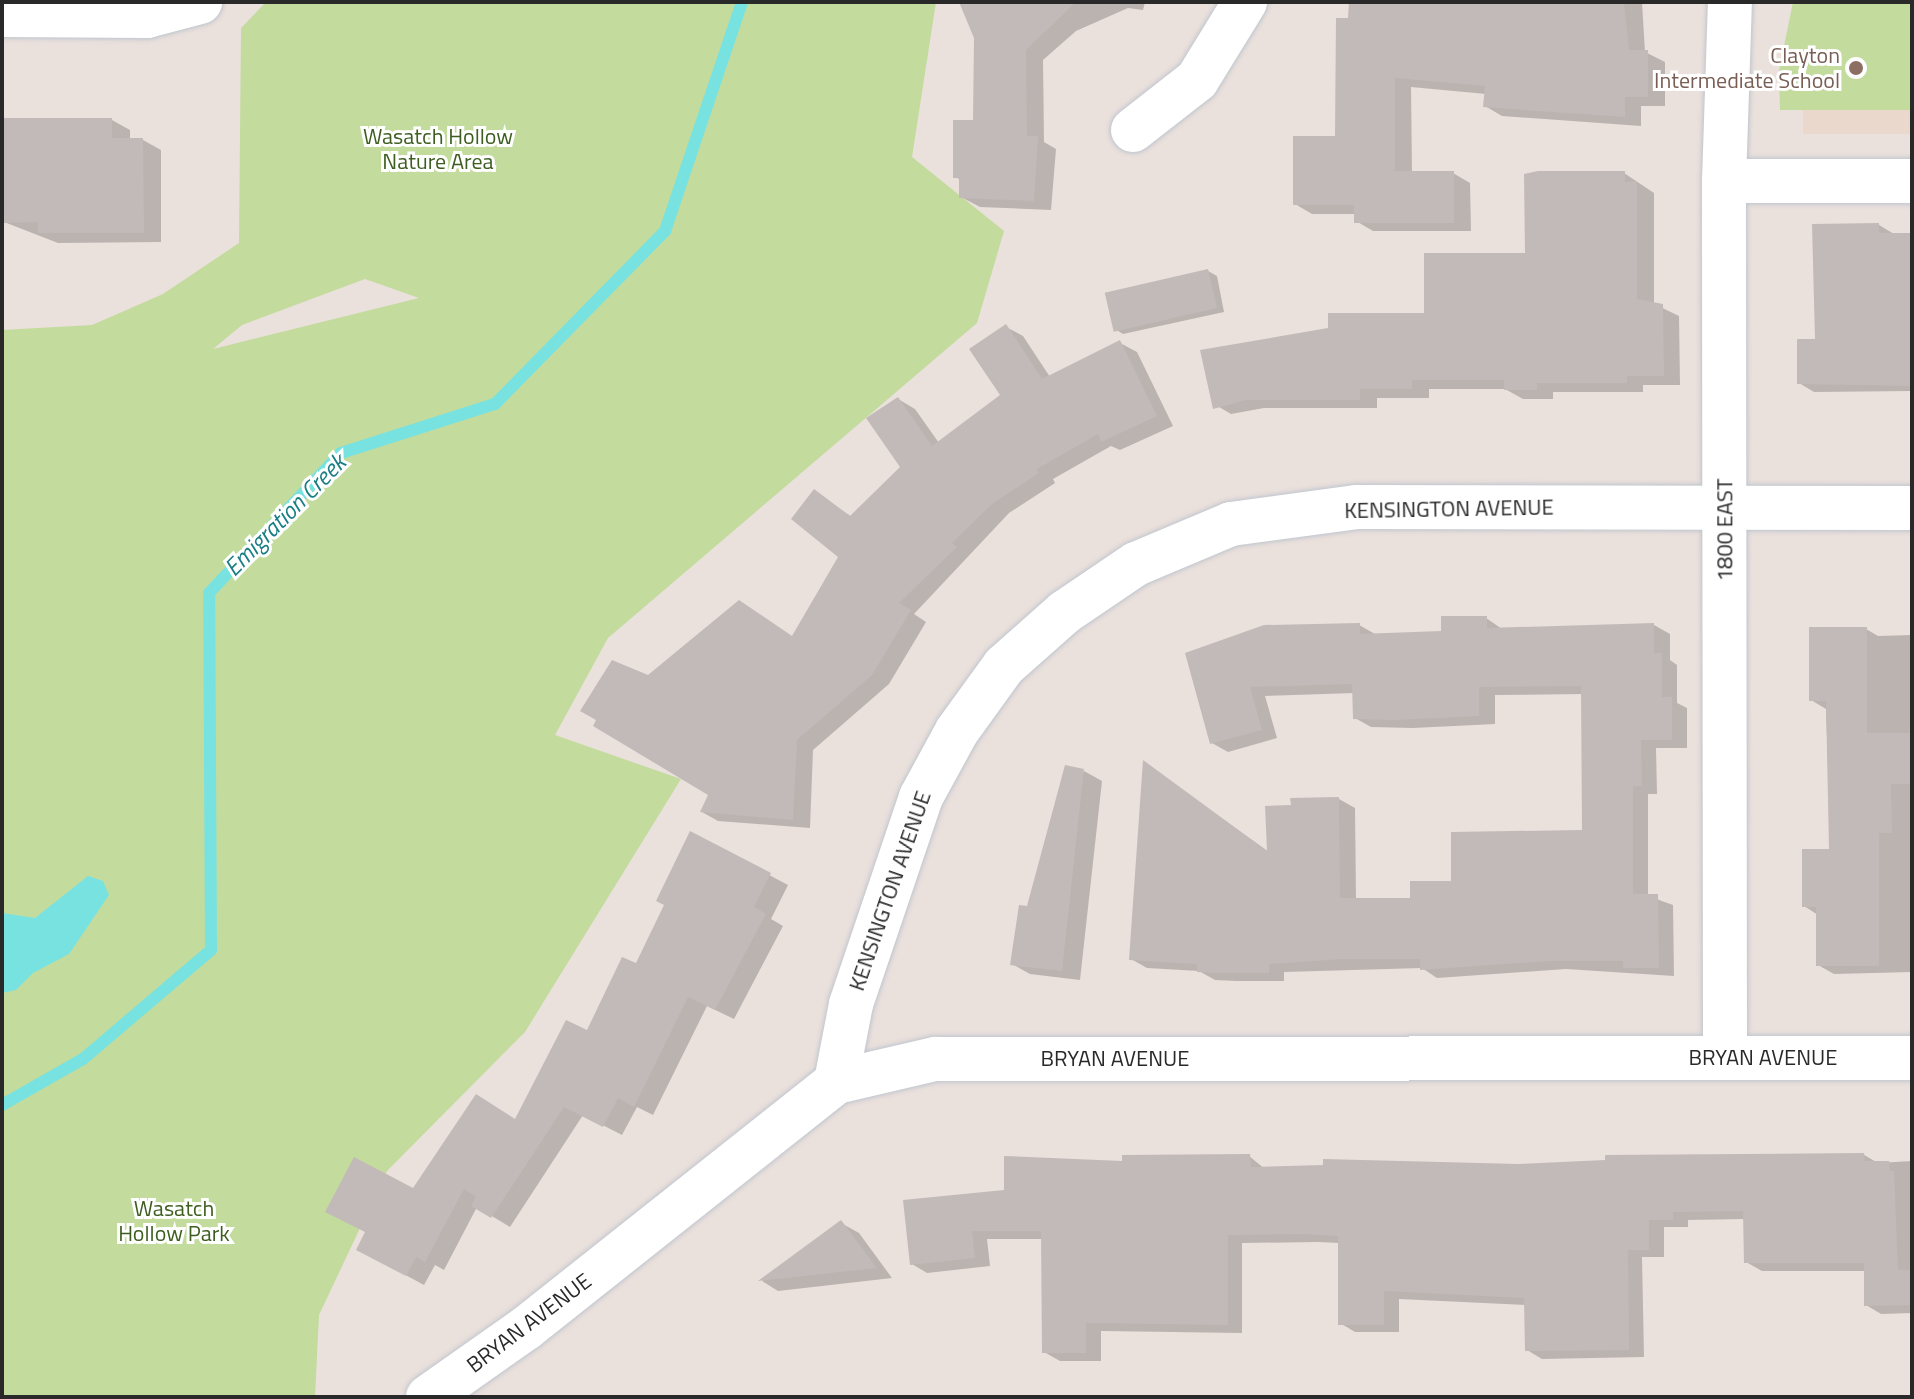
<!DOCTYPE html>
<html>
<head>
<meta charset="utf-8">
<style>
	body { margin:0 }
	#map { position:relative; width:1914px; height:1399px; overflow:hidden; background:#eae0dc; font-family:"Titillium Web",sans-serif }
	div>[style] { position:absolute }
	[style*='--x'] { left:calc(var(--x)*1px); top:calc(var(--y)*1px); width:calc(var(--w)*1px); rotate:calc(var(--a)*1deg) }
	.education>* { inset:0; background:#ead8cc; transform-origin:0 0 }
	.green>* { inset:0; background:#c3db9d }
	.water>* { inset:0; background:#78e2e1 }
	.shadow>* { inset:0; background:#0003 }
	.stream>* { height:12px; margin:-6px; padding:0 6px; transform-origin:6px; border-radius:6px; background:#78e2e1 }
	.building>* { inset:0; background:#c2bab8; transform-origin:0 0 }
	.roads { filter:drop-shadow(0 0 2px #c0c6ce) drop-shadow(0 0 2px #c0c6ce) }
	.minor>* { height:44px; margin:-22px; padding:0 22px; transform-origin:22px; border-radius:22px; background:#fff }
	.dots>* { width:22px; height:22px; translate:-50% -50%; box-sizing:border-box; border:4px solid #fff; border-radius:50% }
	span { translate:-50% -50%; white-space:nowrap; text-align:center; line-height:1.15; -webkit-text-stroke:6px #fff; paint-order:stroke }
	.education-label { font-size:22px; color:#785e54 }
	.right { translate:-100% -50%; text-align:right }
	.park-label { font-size:22px; color:#3e5e20 }
	.street-label { font-size:22px; color:#292929 }
	.water-label { font-size:24px; color:#1a7e85; font-style:italic }
	.frame { position:absolute; inset:0; border:4px solid #292929; pointer-events:none }
</style>
</head>
<body>
<div id="map">
	<div class="education">
		<i style="left:1803px;top:2px;width:109px;height:132px"></i>
	</div>
	<div class="green">
		<i style="clip-path:polygon(evenodd,266px 2px,936px 2px,912px 157px,1004px 231px,977px 323px,608px 638px,555px 735px,681px 779px,525px 1032px,387px 1171px,319px 1315px,315px 1397px,2px 1397px,2px 330px,92px 325px,163px 294px,239px 243px,241px 28px,266px 2px,365px 279px,419px 298px,213px 349px,242px 325px,365px 279px)"></i>
		<i style="clip-path:polygon(1793px 2px,1912px 2px,1912px 110px,1780px 110px,1779px 71px)"></i>
	</div>
	<div class="water">
		<i style="clip-path:polygon(88px 876px,103px 881px,109px 895px,69px 954px,33px 973px,16px 990px,2px 993px,2px 913px,35px 918px)"></i>
	</div>
	<div class="shadow">
		<i style="clip-path:polygon(968px 2px,1145px 2px,1143px 10px,1128px 8px,1076px 31px,1043px 60px,1044px 142px,1056px 149px,1051px 210px,980px 207px,961px 197px,961px 180px,955px 177px,975px 122px,976px 37px)"></i>
		<i style="clip-path:polygon(1351px 2px,1642px 2px,1645px 52px,1665px 62px,1665px 106px,1641px 106px,1641px 126px,1502px 116px,1485px 106px,1486px 94px,1411px 87px,1412px 173px,1453px 173px,1470px 183px,1471px 231px,1373px 231px,1356px 221px,1356px 214px,1312px 214px,1295px 204px,1337px 138px)"></i>
		<i style="clip-path:polygon(2px 120px,112px 120px,130px 130px,130px 140px,143px 140px,161px 150px,161px 242px,58px 243px,4px 222px)"></i>
		<i style="clip-path:polygon(1624px 173px,1654px 193px,1654px 304px,1679px 316px,1680px 385px,1643px 385px,1643px 392px,1553px 392px,1553px 399px,1523px 399px,1505px 389px,1429px 389px,1429px 398px,1377px 398px,1377px 408px,1264px 408px,1231px 414px,1214px 404px,1426px 315px,1527px 255px)"></i>
		<i style="clip-path:polygon(1879px 225px,1894px 234px,1912px 235px,1912px 391px,1814px 392px,1799px 383px)"></i>
		<i style="clip-path:polygon(1208px 271px,1217px 276px,1224px 312px,1123px 334px,1115px 329px)"></i>
		<i style="clip-path:polygon(1006px 327px,1023px 336px,1050px 377px,1120px 343px,1137px 352px,1173px 426px,1120px 450px,1111px 446px,1053px 479px,1055px 483px,1009px 513px,914px 614px,926px 622px,889px 684px,813px 750px,810px 828px,718px 821px,702px 812px,711px 794px,648px 677px,793px 638px,841px 556px,814px 492px,852px 517px,903px 467px,898px 399px,915px 409px,939px 443px,1002px 396px)"></i>
		<i style="clip-path:polygon(1486px 618px,1502px 629px,1654px 625px,1670px 634px,1670px 660px,1677px 665px,1677px 703px,1687px 708px,1687px 748px,1656px 748px,1657px 794px,1648px 794px,1648px 896px,1673px 905px,1674px 976px,1566px 969px,1437px 978px,1422px 968px,1284px 972px,1284px 981px,1236px 981px,1215px 980px,1199px 971px,1147px 968px,1131px 959px,1144px 763px,1269px 852px,1293px 807px,1339px 799px,1355px 808px,1356px 900px,1412px 900px,1584px 832px,1583px 694px,1495px 695px,1495px 724px,1413px 728px,1371px 727px,1355px 718px,1355px 693px,1265px 696px,1277px 738px,1228px 752px,1212px 743px,1187px 654px,1359px 625px,1375px 634px,1443px 633px)"></i>
		<i style="clip-path:polygon(1866px 629px,1878px 636px,1912px 635px,1912px 972px,1834px 974px,1818px 965px,1818px 915px,1804px 906px,1831px 851px,1826px 709px,1811px 700px)"></i>
		<i style="clip-path:polygon(1084px 771px,1102px 781px,1080px 980px,1030px 974px,1012px 964px)"></i>
		<i style="clip-path:polygon(691px 834px,788px 885px,771px 919px,783px 926px,734px 1019px,707px 1006px,653px 1115px,637px 1107px,622px 1135px,583px 1115px,510px 1227px,477px 1207px,444px 1270px,435px 1265px,424px 1285px,376px 1259px,414px 1191px,516px 1121px,588px 1033px,637px 966px,667px 905px)"></i>
		<i style="clip-path:polygon(1864px 1155px,1878px 1163px,1912px 1161px,1912px 1313px,1881px 1314px,1866px 1305px,1866px 1271px,1762px 1271px,1746px 1262px,1745px 1219px,1688px 1220px,1688px 1227px,1664px 1227px,1664px 1257px,1642px 1257px,1644px 1357px,1542px 1359px,1527px 1350px,1526px 1305px,1399px 1299px,1399px 1332px,1355px 1332px,1340px 1323px,1340px 1243px,1318px 1242px,1242px 1243px,1242px 1333px,1101px 1331px,1101px 1361px,1060px 1361px,1044px 1352px,1043px 1239px,987px 1239px,990px 1266px,927px 1273px,912px 1264px,1006px 1192px,1124px 1163px,1249px 1156px,1265px 1169px,1518px 1166px)"></i>
		<i style="clip-path:polygon(841px 1223px,859px 1233px,892px 1278px,778px 1291px,762px 1281px)"></i>
	</div>
	<div class="stream">
		<i style="--x:2;--y:1105;--w:93;--a:-29.6"></i>
		<i style="--x:83;--y:1059;--w:168;--a:-40.4"></i>
		<i style="--x:211;--y:950;--w:357;--a:-90.3"></i>
		<i style="--x:209;--y:593;--w:192;--a:-46.7"></i>
		<i style="--x:341;--y:453;--w:162;--a:-17.7"></i>
		<i style="--x:495;--y:404;--w:243;--a:-45.5"></i>
		<i style="--x:665;--y:231;--w:242;--a:-71.4"></i>
	</div>
	<div class="building">
		<i style="clip-path:polygon(959px 2px,1076px 2px,1026px 50px,1027px 136px,1038px 136px,1034px 201px,959px 198px,959px 178px,953px 178px,953px 120px,973px 120px,974px 38px)"></i>
		<i style="clip-path:polygon(1349px 2px,1624px 2px,1629px 50px,1648px 50px,1648px 97px,1625px 97px,1625px 117px,1483px 107px,1485px 86px,1395px 78px,1395px 171px,1454px 171px,1454px 223px,1354px 223px,1354px 205px,1293px 205px,1293px 136px,1335px 136px,1336px 18px,1348px 18px)"></i>
		<i style="clip-path:polygon(2px 118px,112px 118px,112px 138px,143px 138px,144px 233px,38px 233px,38px 222px,2px 223px)"></i>
		<i style="clip-path:polygon(1538px 171px,1625px 171px,1625px 182px,1637px 181px,1637px 299px,1663px 304px,1664px 376px,1627px 376px,1627px 383px,1537px 383px,1537px 390px,1504px 390px,1504px 380px,1412px 380px,1412px 389px,1360px 389px,1360px 400px,1246px 400px,1213px 409px,1200px 350px,1328px 328px,1328px 313px,1424px 313px,1424px 253px,1525px 253px,1524px 174px)"></i>
		<i style="clip-path:polygon(1879px 223px,1879px 233px,1912px 233px,1912px 386px,1797px 384px,1797px 339px,1815px 339px,1812px 224px)"></i>
		<i style="left:1208px;top:269px;width:40px;height:106px;rotate:77deg"></i>
		<i style="clip-path:polygon(1006px 324px,1042px 379px,1120px 340px,1157px 416px,1101px 442px,1098px 434px,1037px 469px,1039px 473px,992px 504px,952px 543px,957px 547px,899px 603px,911px 610px,872px 675px,797px 740px,793px 820px,700px 812px,708px 795px,593px 726px,596px 720px,580px 711px,612px 660px,648px 675px,739px 600px,792px 636px,838px 557px,791px 519px,814px 489px,850px 516px,900px 467px,866px 418px,898px 397px,932px 446px,1000px 395px,969px 349px)"></i>
		<i style="clip-path:polygon(1441px 616px,1487px 616px,1487px 628px,1654px 623px,1654px 653px,1662px 653px,1662px 697px,1672px 697px,1672px 740px,1641px 740px,1642px 786px,1633px 786px,1633px 894px,1658px 894px,1659px 968px,1623px 968px,1623px 961px,1549px 961px,1420px 970px,1420px 959px,1343px 959px,1269px 964px,1269px 973px,1219px 973px,1197px 972px,1197px 964px,1129px 960px,1143px 760px,1267px 851px,1265px 806px,1291px 805px,1290px 798px,1339px 797px,1340px 898px,1410px 898px,1410px 881px,1451px 881px,1451px 832px,1582px 830px,1581px 686px,1479px 687px,1479px 716px,1396px 720px,1353px 719px,1352px 684px,1250px 687px,1262px 730px,1210px 744px,1185px 653px,1264px 625px,1360px 623px,1360px 634px,1441px 631px)"></i>
		<i style="clip-path:polygon(1809px 627px,1867px 627px,1867px 733px,1912px 733px,1912px 784px,1891px 784px,1892px 833px,1879px 833px,1879px 966px,1816px 966px,1816px 907px,1802px 907px,1802px 849px,1829px 849px,1826px 701px,1809px 701px)"></i>
		<i style="clip-path:polygon(1065px 765px,1084px 769px,1062px 971px,1010px 965px,1019px 905px,1027px 906px)"></i>
		<i style="clip-path:polygon(690px 831px,771px 873px,754px 907px,766px 914px,715px 1010px,688px 997px,634px 1107px,618px 1098px,603px 1127px,564px 1107px,491px 1218px,471px 1206px,476px 1197px,464px 1189px,425px 1262px,416px 1257px,406px 1276px,356px 1250px,365px 1232px,325px 1212px,354px 1157px,413px 1188px,476px 1094px,515px 1119px,566px 1020px,587px 1030px,622px 957px,636px 963px,664px 905px,656px 901px)"></i>
		<i style="clip-path:polygon(1864px 1153px,1865px 1161px,1889px 1161px,1890px 1171px,1894px 1171px,1898px 1270px,1912px 1270px,1912px 1305px,1864px 1306px,1864px 1263px,1744px 1263px,1743px 1211px,1673px 1212px,1673px 1220px,1649px 1220px,1649px 1250px,1628px 1250px,1629px 1350px,1525px 1351px,1524px 1298px,1384px 1291px,1384px 1325px,1338px 1325px,1338px 1236px,1301px 1234px,1228px 1235px,1228px 1325px,1086px 1323px,1086px 1353px,1042px 1353px,1041px 1231px,972px 1231px,975px 1258px,910px 1265px,903px 1200px,1004px 1190px,1004px 1156px,1122px 1161px,1122px 1155px,1250px 1154px,1251px 1167px,1323px 1165px,1323px 1159px,1518px 1164px,1605px 1160px,1605px 1155px)"></i>
		<i style="clip-path:polygon(841px 1220px,877px 1268px,758px 1281px)"></i>
	</div>
	<div class="roads">
		<div class="minor">
			<i style="--x:2;--y:15;--w:145;--a:0.4"></i>
			<i style="--x:147;--y:16;--w:55;--a:-14.8"></i>
			<i style="--x:1133;--y:130;--w:81;--a:-38"></i>
			<i style="--x:1197;--y:80;--w:92;--a:-58.4"></i>
			<i style="--x:1724;--y:181;--w:188;--a:0"></i>
			<i style="--x:1725;--y:1058;--w:877;--a:-90.07"></i>
			<i style="--x:1724;--y:181;--w:179;--a:-88.1"></i>
			<i style="--x:836;--y:1082;--w:79;--a:-79.1"></i>
			<i style="--x:851;--y:1004;--w:219;--a:-71.3"></i>
			<i style="--x:921;--y:797;--w:75;--a:-61.4"></i>
			<i style="--x:957;--y:731;--w:80;--a:-54.1"></i>
			<i style="--x:1004;--y:666;--w:81;--a:-41.5"></i>
			<i style="--x:1065;--y:612;--w:86;--a:-34.1"></i>
			<i style="--x:1136;--y:564;--w:103;--a:-22.8"></i>
			<i style="--x:1231;--y:524;--w:126;--a:-7.7"></i>
			<i style="--x:1356;--y:507;--w:556;--a:0.1"></i>
			<i style="--x:428;--y:1397;--w:120;--a:-35.1"></i>
			<i style="--x:526;--y:1328;--w:396;--a:-38.4"></i>
			<i style="--x:836;--y:1082;--w:102;--a:-13.1"></i>
			<i style="--x:935;--y:1059;--w:977;--a:-0.06"></i>
		</div>
	</div>
	<div class="dots">
		<i style="left:1856px;top:68px;background:#8d6e63"></i>
	</div>
	<div class="education-label">
		<span class="right" style="left:1840px;top:68px">Clayton<br>Intermediate School</span>
	</div>
	<div class="park-label">
		<span style="left:438px;top:149px">Wasatch Hollow<br>Nature Area</span>
		<span style="left:174px;top:1221px">Wasatch<br>Hollow Park</span>
	</div>
	<div class="street-label">
		<span style="left:1449px;top:509px;rotate:-1deg">KENSINGTON AVENUE</span>
		<span style="left:1725px;top:530px;rotate:-90deg">1800 EAST</span>
		<span style="left:890px;top:891px;rotate:-71deg">KENSINGTON AVENUE</span>
		<span style="left:1763px;top:1058px">BRYAN AVENUE</span>
		<span style="left:1115px;top:1059px">BRYAN AVENUE</span>
		<span style="left:529px;top:1323px;rotate:-37deg">BRYAN AVENUE</span>
	</div>
	<div class="water-label">
		<span style="left:285px;top:515px;rotate:-45deg">Emigration Creek</span>
	</div>
	<div class="frame"></div>
</div>
</body>
</html>
